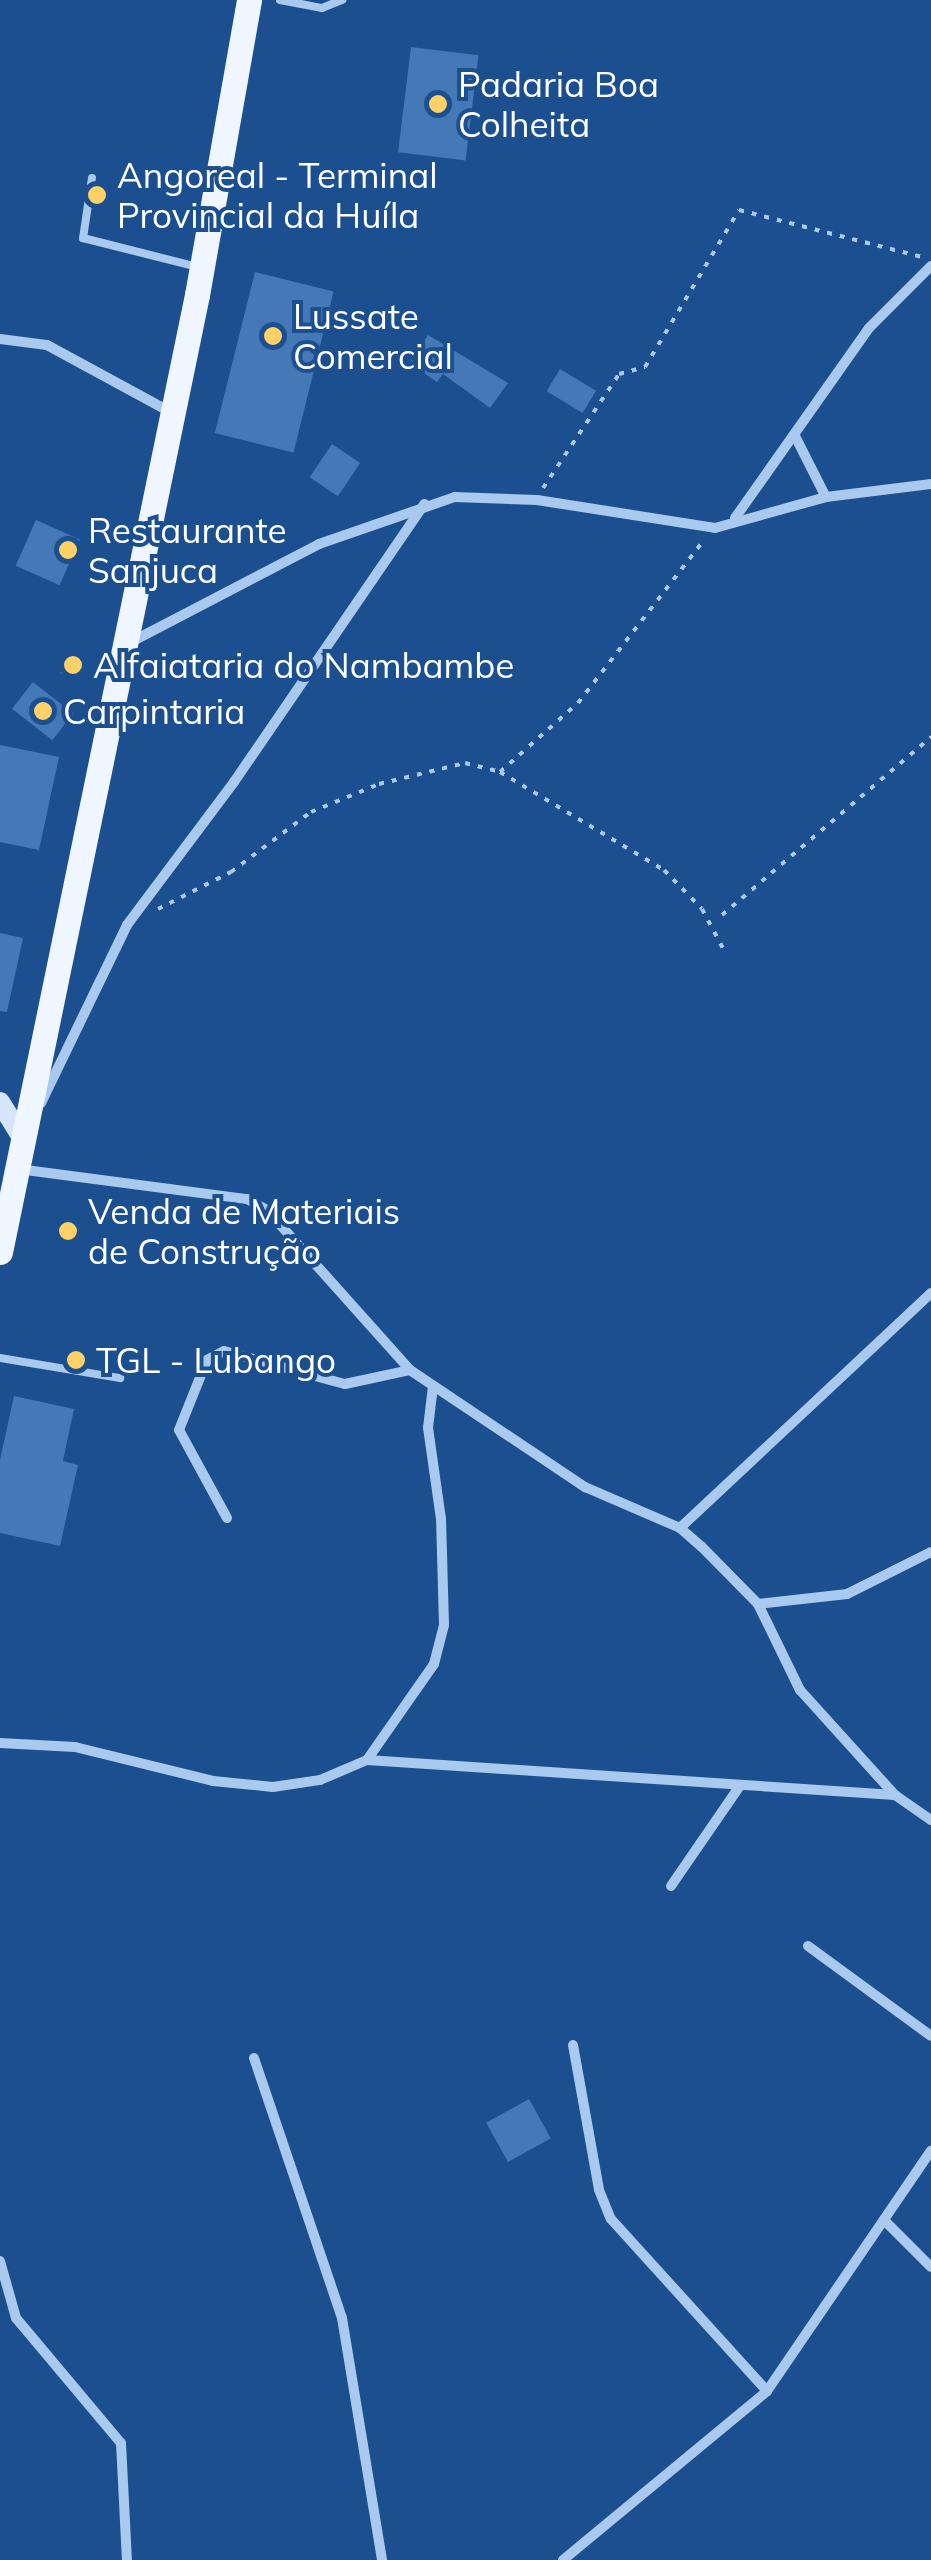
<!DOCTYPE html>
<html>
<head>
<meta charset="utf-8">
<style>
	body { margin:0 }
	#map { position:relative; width:931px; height:2560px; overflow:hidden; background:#1b4f8f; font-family:Mulish,sans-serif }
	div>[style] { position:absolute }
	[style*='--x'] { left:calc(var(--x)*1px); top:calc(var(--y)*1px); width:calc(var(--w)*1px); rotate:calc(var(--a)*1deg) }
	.building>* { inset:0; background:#4478b7; transform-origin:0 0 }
	.path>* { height:4px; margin-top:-2px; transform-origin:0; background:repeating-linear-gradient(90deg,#a9c9ee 0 5px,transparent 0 13px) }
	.lane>* { height:8px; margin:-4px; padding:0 4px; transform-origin:4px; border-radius:4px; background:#a9c9ee }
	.street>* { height:10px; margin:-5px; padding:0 5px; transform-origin:5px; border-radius:5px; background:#a9c9ee }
	.secondary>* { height:20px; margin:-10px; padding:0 10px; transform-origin:10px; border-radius:10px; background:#d6e6fa }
	.primary>* { height:25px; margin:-12.5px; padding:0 12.5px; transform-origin:12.5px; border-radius:12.5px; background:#f0f6ff }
	.dots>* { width:28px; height:28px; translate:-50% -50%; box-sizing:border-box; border:5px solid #1b4f8f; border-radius:50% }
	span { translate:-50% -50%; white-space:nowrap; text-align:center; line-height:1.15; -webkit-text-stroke:8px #1b4f8f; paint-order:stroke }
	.poi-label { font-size:35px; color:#fff }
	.left { translate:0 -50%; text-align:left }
</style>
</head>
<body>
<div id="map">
	<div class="building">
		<i style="left:411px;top:47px;width:68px;height:106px;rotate:7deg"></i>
		<i style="left:255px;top:272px;width:81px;height:166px;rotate:14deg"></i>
		<i style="clip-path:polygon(428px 335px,508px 383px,490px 408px,443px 374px,437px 382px,409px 363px)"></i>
		<i style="left:560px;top:369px;width:42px;height:26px;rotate:31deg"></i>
		<i style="left:332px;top:444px;width:34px;height:40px;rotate:34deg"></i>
		<i style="left:36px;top:520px;width:48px;height:50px;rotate:24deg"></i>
		<i style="left:64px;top:655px;width:19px;height:19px;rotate:12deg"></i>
		<i style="left:33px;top:682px;width:51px;height:34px;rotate:38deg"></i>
		<i style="clip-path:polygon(0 745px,59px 757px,39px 850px,0 842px)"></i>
		<i style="clip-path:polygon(0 933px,23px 938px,7px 1012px,0 1011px)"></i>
		<i style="clip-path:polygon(14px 1396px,74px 1409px,63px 1461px,78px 1465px,60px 1546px,0 1533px,0 1460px)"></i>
		<i style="left:529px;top:2099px;width:45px;height:49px;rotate:61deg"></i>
	</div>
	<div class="path">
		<i style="--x:543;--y:488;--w:137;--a:-56.3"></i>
		<i style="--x:619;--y:374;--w:27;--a:-15"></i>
		<i style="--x:645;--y:367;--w:183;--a:-59.1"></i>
		<i style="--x:739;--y:210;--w:189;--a:14.4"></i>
		<i style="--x:500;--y:772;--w:104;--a:-41.5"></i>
		<i style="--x:578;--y:703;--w:206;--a:-52.3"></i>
		<i style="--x:158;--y:909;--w:82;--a:-26.9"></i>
		<i style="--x:231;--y:872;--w:100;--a:-36.9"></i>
		<i style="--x:311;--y:812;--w:74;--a:-22.4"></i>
		<i style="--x:379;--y:784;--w:89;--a:-13.7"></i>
		<i style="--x:465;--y:763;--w:36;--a:14"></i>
		<i style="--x:500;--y:772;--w:191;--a:30.9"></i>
		<i style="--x:664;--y:870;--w:54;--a:45.7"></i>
		<i style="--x:702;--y:909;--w:51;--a:61.9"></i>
		<i style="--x:722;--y:915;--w:275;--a:-40.4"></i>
	</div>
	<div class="lane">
		<i style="--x:280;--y:0;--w:43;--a:10.8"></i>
		<i style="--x:322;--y:8;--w:22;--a:-22"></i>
		<i style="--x:92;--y:178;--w:61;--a:98.5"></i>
		<i style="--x:83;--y:238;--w:119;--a:14.2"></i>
		<i style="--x:0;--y:1358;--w:122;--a:9.5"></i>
	</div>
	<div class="street">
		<i style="--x:0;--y:339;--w:47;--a:7.3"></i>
		<i style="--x:47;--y:345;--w:142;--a:28.5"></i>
		<i style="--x:795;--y:436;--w:68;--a:63.1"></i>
		<i style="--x:735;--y:518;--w:232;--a:-54.8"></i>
		<i style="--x:869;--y:328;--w:88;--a:-45"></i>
		<i style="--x:131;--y:642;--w:212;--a:-27.5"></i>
		<i style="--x:319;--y:544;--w:144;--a:-19.1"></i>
		<i style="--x:455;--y:497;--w:82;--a:2.1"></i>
		<i style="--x:537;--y:500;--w:180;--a:8.9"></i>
		<i style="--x:715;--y:528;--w:115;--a:-15.6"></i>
		<i style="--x:826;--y:497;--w:106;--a:-7.1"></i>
		<i style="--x:41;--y:1103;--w:198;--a:-64.2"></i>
		<i style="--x:127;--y:925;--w:179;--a:-53.2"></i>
		<i style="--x:234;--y:782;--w:337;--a:-55.6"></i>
		<i style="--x:18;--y:1169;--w:231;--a:7.5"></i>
		<i style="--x:247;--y:1199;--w:23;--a:29"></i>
		<i style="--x:267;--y:1210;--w:215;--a:48.2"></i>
		<i style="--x:410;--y:1370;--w:211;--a:33.8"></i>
		<i style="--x:585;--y:1487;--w:103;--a:23.3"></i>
		<i style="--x:680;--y:1528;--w:28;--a:41"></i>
		<i style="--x:701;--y:1546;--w:81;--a:45.5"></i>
		<i style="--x:758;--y:1604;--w:96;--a:64"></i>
		<i style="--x:800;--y:1690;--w:142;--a:47.9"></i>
		<i style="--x:895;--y:1795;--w:44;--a:34.8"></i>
		<i style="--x:227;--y:1518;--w:100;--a:-118.6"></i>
		<i style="--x:179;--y:1430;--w:75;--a:-68.2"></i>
		<i style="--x:207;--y:1360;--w:19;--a:-28"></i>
		<i style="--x:224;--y:1351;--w:125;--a:15.3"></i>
		<i style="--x:345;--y:1384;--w:66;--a:-12.2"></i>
		<i style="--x:680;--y:1528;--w:344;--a:-43.1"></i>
		<i style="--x:758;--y:1604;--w:90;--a:-6.4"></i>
		<i style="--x:847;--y:1594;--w:94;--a:-26.6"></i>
		<i style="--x:0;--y:1743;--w:75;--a:3.1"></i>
		<i style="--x:75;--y:1747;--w:142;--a:13.8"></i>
		<i style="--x:213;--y:1781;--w:60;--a:5.7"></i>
		<i style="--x:273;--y:1787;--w:48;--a:-8.5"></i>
		<i style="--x:320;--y:1780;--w:51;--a:-23.1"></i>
		<i style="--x:367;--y:1760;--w:529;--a:3.79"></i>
		<i style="--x:367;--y:1760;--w:117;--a:-55.1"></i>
		<i style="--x:434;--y:1664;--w:40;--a:-75.6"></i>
		<i style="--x:444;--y:1625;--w:106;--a:-91.6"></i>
		<i style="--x:441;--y:1519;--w:92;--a:-98.1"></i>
		<i style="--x:428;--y:1428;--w:42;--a:-83.2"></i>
		<i style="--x:671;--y:1886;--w:120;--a:-55.5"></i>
		<i style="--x:808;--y:1946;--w:152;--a:36.2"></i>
		<i style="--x:573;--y:2045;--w:147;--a:79.8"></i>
		<i style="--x:599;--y:2190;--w:31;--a:68"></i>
		<i style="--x:611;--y:2219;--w:232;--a:47.8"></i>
		<i style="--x:254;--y:2058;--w:274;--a:71.3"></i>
		<i style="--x:342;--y:2318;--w:245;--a:80.6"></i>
		<i style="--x:885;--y:2221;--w:65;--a:45"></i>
		<i style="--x:0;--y:2261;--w:59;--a:74.3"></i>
		<i style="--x:16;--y:2318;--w:163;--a:50"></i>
		<i style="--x:121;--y:2443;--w:117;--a:87.1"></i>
		<i style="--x:563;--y:2560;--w:265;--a:-39.6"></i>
		<i style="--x:767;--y:2391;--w:291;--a:-55.7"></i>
	</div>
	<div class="secondary">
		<i style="--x:0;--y:1102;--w:44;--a:58.1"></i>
	</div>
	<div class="primary">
		<i style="--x:0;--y:1252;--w:977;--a:-78.37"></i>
		<i style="--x:197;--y:295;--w:300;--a:-80"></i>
	</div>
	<div class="dots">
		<i style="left:438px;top:104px;background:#ffd166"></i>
		<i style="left:97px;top:195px;background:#ffd166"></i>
		<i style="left:273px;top:336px;background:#ffd166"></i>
		<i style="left:68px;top:550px;background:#ffd166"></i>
		<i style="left:73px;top:665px;background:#ffd166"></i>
		<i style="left:43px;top:711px;background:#ffd166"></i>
		<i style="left:68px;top:1231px;background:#ffd166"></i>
		<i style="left:76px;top:1360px;background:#ffd166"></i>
	</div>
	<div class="poi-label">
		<span class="left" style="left:458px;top:104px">Padaria Boa<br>Colheita</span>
		<span class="left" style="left:117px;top:195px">Angoreal - Terminal<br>Provincial da Huíla</span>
		<span class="left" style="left:293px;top:336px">Lussate<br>Comercial</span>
		<span class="left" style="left:88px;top:550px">Restaurante<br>Sanjuca</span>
		<span class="left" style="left:93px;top:665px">Alfaiataria do Nambambe</span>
		<span class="left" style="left:63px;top:711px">Carpintaria</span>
		<span class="left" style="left:88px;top:1231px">Venda de Materiais<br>de Construção</span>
		<span class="left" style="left:96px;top:1360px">TGL - Lubango</span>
	</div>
</div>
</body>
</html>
